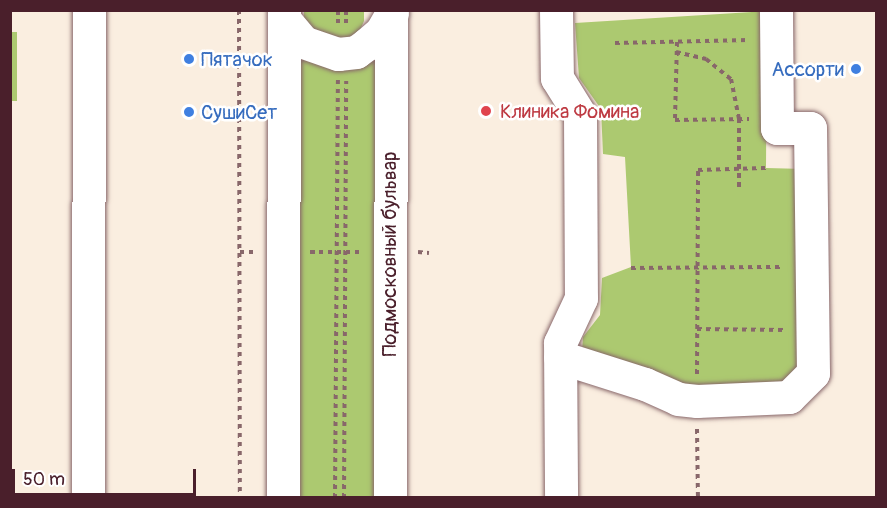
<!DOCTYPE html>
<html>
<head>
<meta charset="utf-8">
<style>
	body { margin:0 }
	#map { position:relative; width:887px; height:508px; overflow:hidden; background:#faeee0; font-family:Pangolin,sans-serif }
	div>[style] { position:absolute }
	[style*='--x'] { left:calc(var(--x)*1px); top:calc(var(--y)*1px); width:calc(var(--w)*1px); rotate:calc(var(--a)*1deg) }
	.green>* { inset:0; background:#acc970; transform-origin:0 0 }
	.path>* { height:4px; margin-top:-2px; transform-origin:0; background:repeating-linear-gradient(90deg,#88676a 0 4.5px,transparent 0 9px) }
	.roads { filter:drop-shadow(0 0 2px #88676a) drop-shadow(0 0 2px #88676a) }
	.minor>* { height:33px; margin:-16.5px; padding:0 16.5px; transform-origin:16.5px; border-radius:16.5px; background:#fff }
	.dots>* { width:16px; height:16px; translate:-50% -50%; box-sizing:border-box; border:3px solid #fff; border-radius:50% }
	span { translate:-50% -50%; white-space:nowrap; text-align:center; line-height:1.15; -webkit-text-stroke:5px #fff; paint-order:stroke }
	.shop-label { font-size:20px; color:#366cbe }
	.left { translate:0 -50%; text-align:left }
	.right { translate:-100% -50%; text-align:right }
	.health-label { font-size:20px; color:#be3a42 }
	.street-label { font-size:20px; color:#4a1f2b }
	.frame { position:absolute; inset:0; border:12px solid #4a1f2b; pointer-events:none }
	.scale { position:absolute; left:12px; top:469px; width:184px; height:27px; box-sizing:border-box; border:3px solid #4a1f2b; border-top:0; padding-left:8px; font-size:18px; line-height:21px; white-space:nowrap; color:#4a1f2b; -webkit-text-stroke:4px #fff; paint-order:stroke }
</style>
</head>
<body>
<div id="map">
	<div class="green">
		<i style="clip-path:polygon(304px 11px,364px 11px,364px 21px,357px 37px,322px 41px,304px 22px)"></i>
		<i style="clip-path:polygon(767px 11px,766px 168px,805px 169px,807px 369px,785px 393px,697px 396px,582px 352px,583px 337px,600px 315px,602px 278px,631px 267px,625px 157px,603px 154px,601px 109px,579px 78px,575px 23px)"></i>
		<i style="left:11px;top:32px;width:6px;height:69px"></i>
		<i style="left:376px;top:46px;width:451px;height:82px;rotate:90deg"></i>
	</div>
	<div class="path">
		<i style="--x:239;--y:10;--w:488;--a:89.9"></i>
		<i style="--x:338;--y:10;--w:15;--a:90"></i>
		<i style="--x:346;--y:10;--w:16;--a:90"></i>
		<i style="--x:677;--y:42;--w:78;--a:91.5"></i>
		<i style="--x:675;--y:120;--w:74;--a:-0.8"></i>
		<i style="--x:615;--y:43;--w:133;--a:-1.3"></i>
		<i style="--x:676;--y:52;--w:31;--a:13"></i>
		<i style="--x:706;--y:59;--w:32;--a:39"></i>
		<i style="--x:731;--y:79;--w:41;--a:78.7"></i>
		<i style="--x:739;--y:119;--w:70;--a:90"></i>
		<i style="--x:240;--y:252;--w:17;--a:0"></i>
		<i style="--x:310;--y:252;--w:52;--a:0"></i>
		<i style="--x:418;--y:252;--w:11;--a:5"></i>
		<i style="--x:631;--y:268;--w:153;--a:-0.4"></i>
		<i style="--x:697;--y:329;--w:88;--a:0.7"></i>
		<i style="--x:697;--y:374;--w:204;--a:-89.7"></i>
		<i style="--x:698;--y:170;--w:68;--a:-1.7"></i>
		<i style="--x:697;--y:429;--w:69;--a:89.2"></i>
		<i style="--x:335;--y:498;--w:418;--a:-89.6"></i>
		<i style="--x:344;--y:498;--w:417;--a:-89.7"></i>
	</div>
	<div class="roads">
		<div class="minor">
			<i style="--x:556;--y:10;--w:68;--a:89.2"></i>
			<i style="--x:557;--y:78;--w:44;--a:58.1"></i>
			<i style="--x:580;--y:115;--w:183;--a:89.7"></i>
			<i style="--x:581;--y:298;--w:50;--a:115"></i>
			<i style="--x:560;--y:343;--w:155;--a:89.6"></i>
			<i style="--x:284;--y:19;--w:30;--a:50"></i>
			<i style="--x:303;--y:42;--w:37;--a:19"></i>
			<i style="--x:338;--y:54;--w:18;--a:-6"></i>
			<i style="--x:356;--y:52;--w:14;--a:-36"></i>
			<i style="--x:367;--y:44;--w:18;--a:-41"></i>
			<i style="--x:381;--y:32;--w:22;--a:-60"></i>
			<i style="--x:560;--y:357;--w:89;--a:17.6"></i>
			<i style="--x:645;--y:384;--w:36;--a:24"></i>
			<i style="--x:678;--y:399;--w:19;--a:6"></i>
			<i style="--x:697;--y:401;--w:92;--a:-2.5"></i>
			<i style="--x:789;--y:397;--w:34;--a:-45"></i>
			<i style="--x:813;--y:373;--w:245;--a:-90.7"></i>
			<i style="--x:810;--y:128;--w:33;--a:180"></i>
			<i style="--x:777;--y:128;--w:118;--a:-90.5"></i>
			<i style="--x:88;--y:498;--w:488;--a:-89.9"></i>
			<i style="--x:283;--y:498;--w:488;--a:-89.9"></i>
			<i style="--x:390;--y:498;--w:488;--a:-89.9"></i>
		</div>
	</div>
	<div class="dots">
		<i style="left:189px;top:59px;background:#3f7fe0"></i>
		<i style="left:856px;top:69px;background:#3f7fe0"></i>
		<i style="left:486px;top:111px;background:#e0444e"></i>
		<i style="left:189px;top:112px;background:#3f7fe0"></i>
	</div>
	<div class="shop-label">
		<span class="left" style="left:201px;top:59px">Пятачок</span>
		<span class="right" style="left:844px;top:69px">Ассорти</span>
		<span class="left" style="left:201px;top:112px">СушиСет</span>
	</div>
	<div class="health-label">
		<span class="left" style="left:500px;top:111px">Клиника Фомина</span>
	</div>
	<div class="street-label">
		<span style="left:389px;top:254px;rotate:-90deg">Подмосковный бульвар</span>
	</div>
	<div class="frame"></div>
	<div class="scale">50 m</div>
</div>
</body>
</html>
